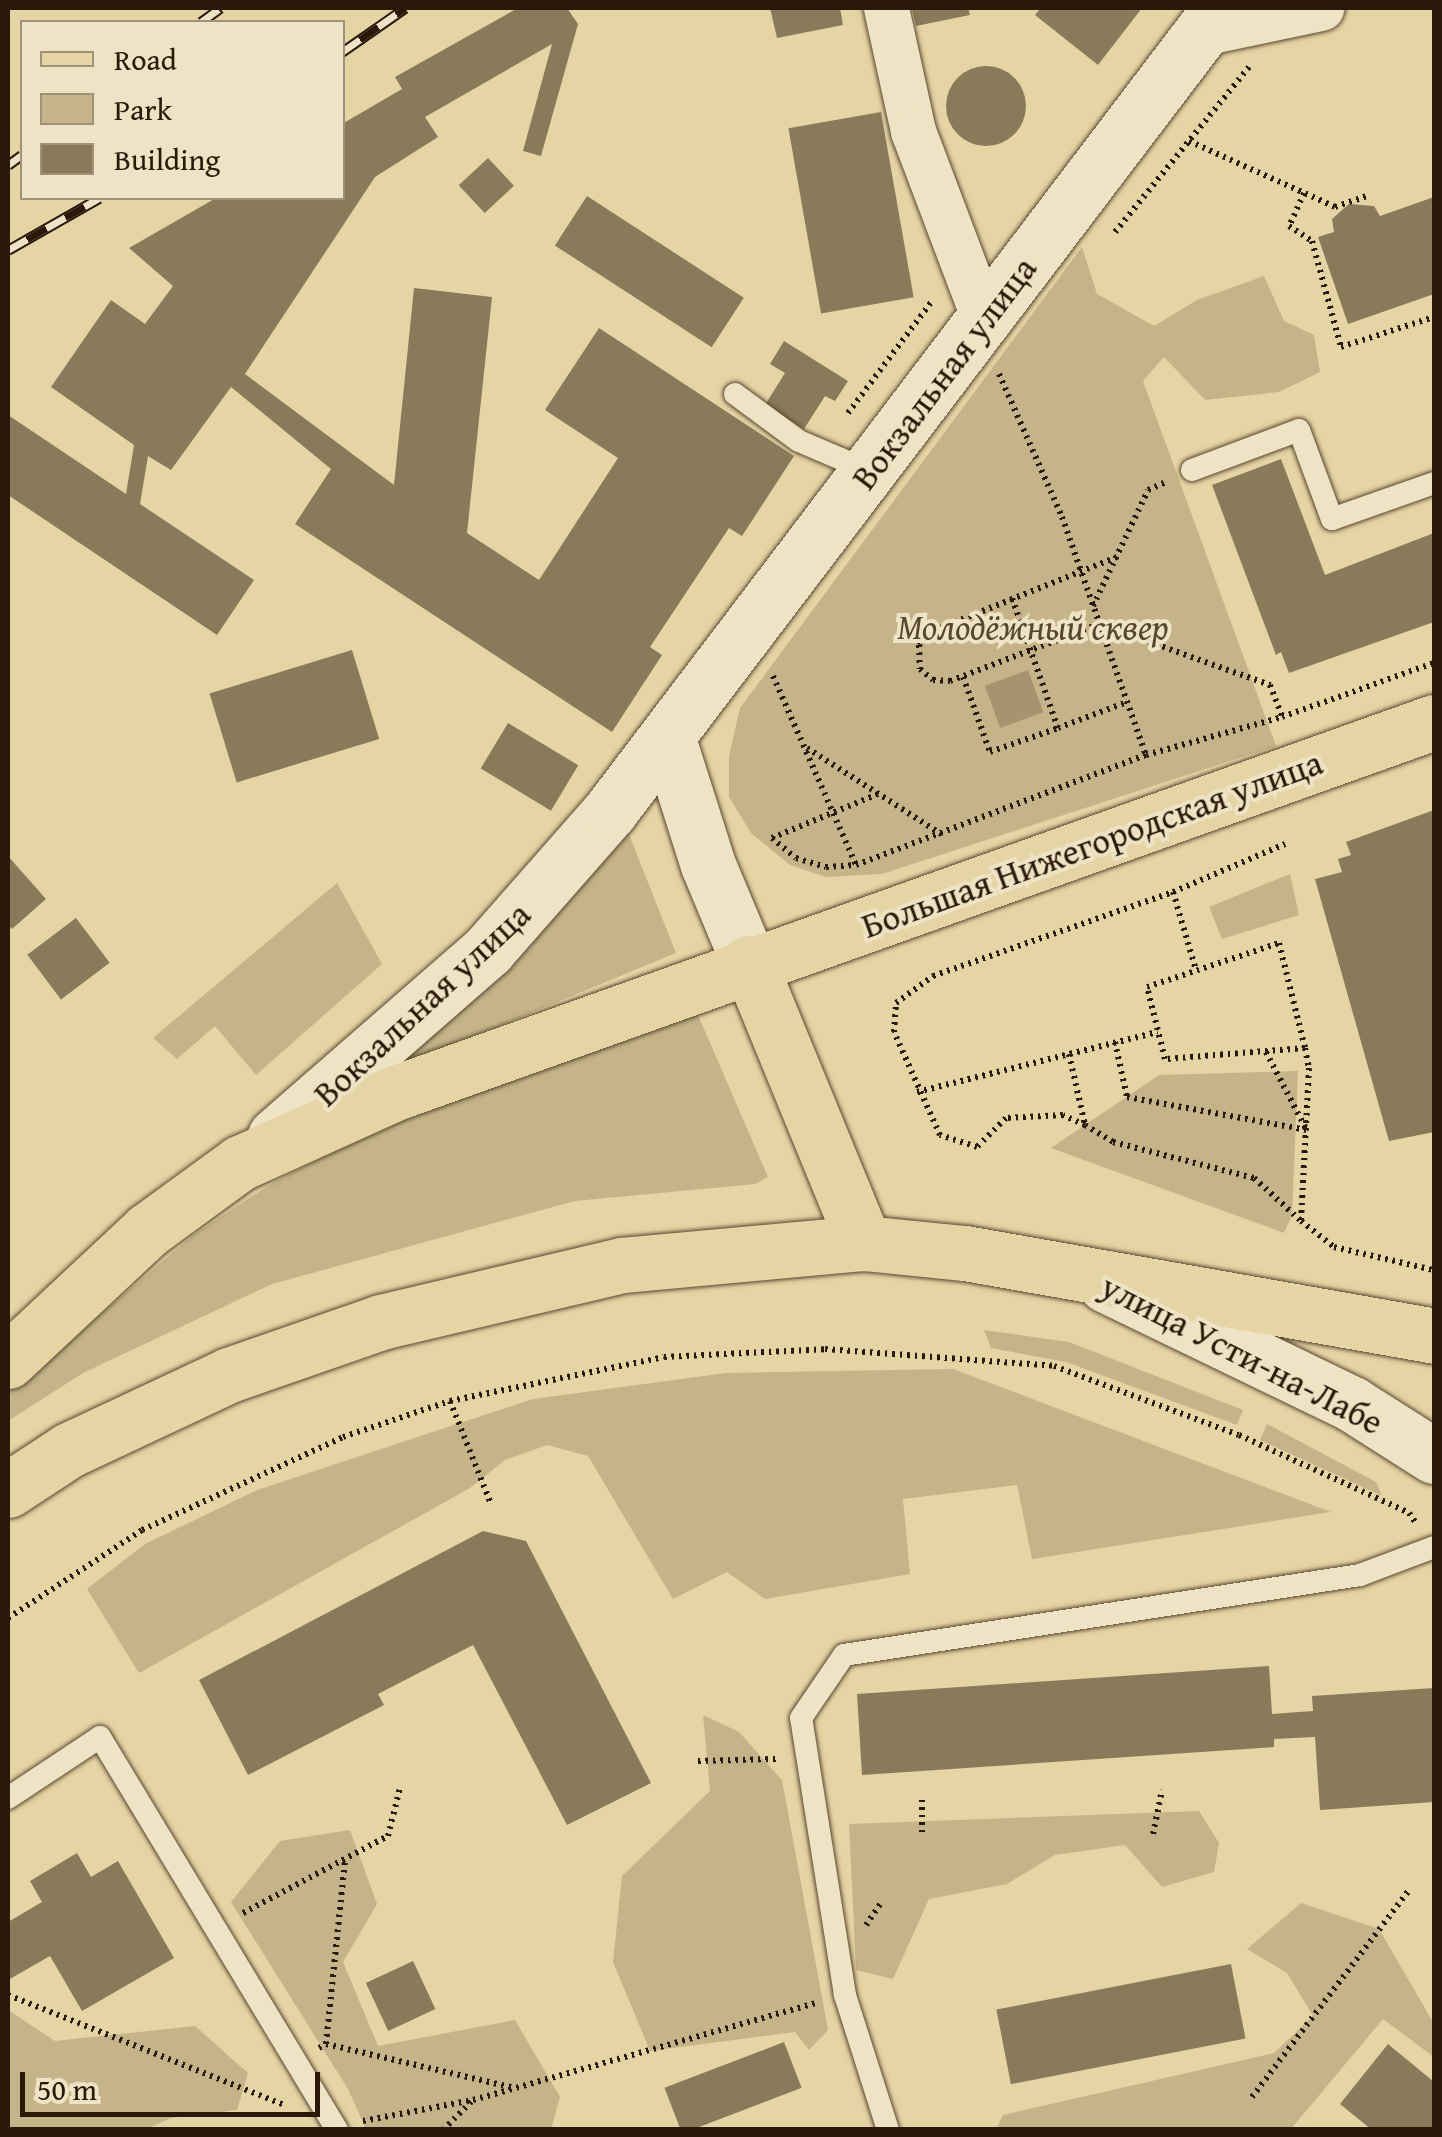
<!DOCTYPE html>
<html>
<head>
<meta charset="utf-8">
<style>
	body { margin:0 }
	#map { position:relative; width:1442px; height:2137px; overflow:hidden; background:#e5d4a4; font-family:"Gentium Book Plus",serif }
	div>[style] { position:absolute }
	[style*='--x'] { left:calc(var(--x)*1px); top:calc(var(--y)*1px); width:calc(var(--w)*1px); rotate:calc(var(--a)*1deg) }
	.green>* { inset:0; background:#c5b489 }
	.water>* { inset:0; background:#a5946f; transform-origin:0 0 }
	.building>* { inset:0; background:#8b7a59; transform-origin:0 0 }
	.round { border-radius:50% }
	.path>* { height:6px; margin-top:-3px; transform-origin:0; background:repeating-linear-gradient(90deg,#2a1808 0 2.5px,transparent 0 7.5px) }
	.roads { filter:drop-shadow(0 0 2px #59472f) drop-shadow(0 0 2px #59472f) }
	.service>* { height:22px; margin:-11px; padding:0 11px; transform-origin:11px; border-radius:11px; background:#eee3c4 }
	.minor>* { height:45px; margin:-22.5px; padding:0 22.5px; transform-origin:22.5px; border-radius:22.5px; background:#eee3c4 }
	.secondary>* { height:55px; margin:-27.5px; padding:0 27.5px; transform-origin:27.5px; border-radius:27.5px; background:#eee3c4 }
	.primary>* { height:55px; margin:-27.5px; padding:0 27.5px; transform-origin:27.5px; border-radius:27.5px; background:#e5d4a4 }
	.rail>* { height:11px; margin-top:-5.5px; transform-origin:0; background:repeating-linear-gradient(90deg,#eee3c4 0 22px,#2a1808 0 44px); box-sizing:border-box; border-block:2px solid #2a1808 }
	span { translate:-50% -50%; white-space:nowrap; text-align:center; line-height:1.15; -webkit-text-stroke:8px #eee3c4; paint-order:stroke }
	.street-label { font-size:35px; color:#2a1808 }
	.park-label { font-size:35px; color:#58472f; font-style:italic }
	.frame { position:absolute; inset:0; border:10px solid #2a1808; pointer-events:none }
	.legend { position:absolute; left:20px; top:20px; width:325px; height:180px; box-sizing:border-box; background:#eee3c4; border:2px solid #a09279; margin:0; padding:12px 18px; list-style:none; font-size:30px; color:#2a1808 }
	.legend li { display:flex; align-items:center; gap:20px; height:50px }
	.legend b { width:50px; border:2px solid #a09279 }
	.scale { position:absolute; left:20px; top:2072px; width:300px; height:45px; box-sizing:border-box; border:5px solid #2a1808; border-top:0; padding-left:12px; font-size:30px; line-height:35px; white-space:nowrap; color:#2a1808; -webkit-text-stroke:8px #eee3c4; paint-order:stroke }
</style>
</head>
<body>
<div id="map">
	<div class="green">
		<i style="clip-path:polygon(1082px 247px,1097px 294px,1154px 326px,1197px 300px,1264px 276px,1284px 321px,1314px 335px,1320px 372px,1279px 392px,1205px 400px,1164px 357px,1143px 381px,1276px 746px,882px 874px,826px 877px,790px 865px,751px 833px,729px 797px,729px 756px,740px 708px)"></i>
		<i style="clip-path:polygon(628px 832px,676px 953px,409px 1063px,404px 1052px)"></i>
		<i style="clip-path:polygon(1290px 874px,1299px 915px,1222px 939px,1209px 907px)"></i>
		<i style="clip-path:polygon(337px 883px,382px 964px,256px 1075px,215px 1026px,177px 1059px,153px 1038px)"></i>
		<i style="clip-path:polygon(692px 1001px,768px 1177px,755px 1184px,575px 1201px,272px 1284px,83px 1373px,8px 1421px,8px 1393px,195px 1234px,271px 1184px,353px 1141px)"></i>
		<i style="clip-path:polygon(1298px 1071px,1292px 1215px,1284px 1233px,1051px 1148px,1159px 1075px)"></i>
		<i style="clip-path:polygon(984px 1330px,1069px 1342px,1243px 1410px,1237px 1425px,1066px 1362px,991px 1348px)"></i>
		<i style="clip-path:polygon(953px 1369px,1331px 1512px,1032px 1559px,1017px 1485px,903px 1499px,910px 1574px,765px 1599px,727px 1572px,673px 1599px,588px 1456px,547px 1445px,505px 1460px,470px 1488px,139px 1673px,87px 1589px,145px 1544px,257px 1490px,533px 1399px,726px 1373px)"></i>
		<i style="clip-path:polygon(1267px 1424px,1376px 1482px,1382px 1496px,1260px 1440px)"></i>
		<i style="clip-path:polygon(703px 1715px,739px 1732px,782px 1780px,828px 2030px,809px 2050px,795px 2032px,650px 2051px,613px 1962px,622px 1876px,710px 1791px)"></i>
		<i style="clip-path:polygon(1199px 1811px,1219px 1843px,1214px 1872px,1162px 1887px,1125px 1845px,1055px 1855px,1007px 1884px,929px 1899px,893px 1979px,856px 1970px,849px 1824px)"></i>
		<i style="clip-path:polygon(350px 1830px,377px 1904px,343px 1962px,378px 2046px,515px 2020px,560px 2097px,551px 2129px,366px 2129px,348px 2089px,231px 1902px,280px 1841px)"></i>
		<i style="clip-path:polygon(1301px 1903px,1379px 1929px,1434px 2024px,1434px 2057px,1383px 2019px,1291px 2129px,996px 2129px,1003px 2115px,1274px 2053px,1313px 2016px,1287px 1973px,1247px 1949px)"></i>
		<i style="clip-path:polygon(8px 2010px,55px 2041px,195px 2026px,248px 2073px,237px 2110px,171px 2118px,147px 2129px,8px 2129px)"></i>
	</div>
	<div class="water">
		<i style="left:1028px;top:670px;width:45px;height:46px;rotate:70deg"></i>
	</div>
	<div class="building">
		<i style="clip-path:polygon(518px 8px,567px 8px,578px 24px,541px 156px,523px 151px,552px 44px,425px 117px,438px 137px,375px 177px,245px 374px,394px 485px,414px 288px,492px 297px,467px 533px,539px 580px,618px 458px,545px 410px,599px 328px,794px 456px,742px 536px,729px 528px,650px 647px,662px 655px,612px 732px,295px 524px,331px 469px,231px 387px,171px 470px,148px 456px,140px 504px,254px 580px,217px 635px,8px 495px,8px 415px,126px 494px,134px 445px,51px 387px,111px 300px,145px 324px,173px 286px,129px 248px,216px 198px,342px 198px,342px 124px,402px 89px,395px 77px)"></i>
		<i style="clip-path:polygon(770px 8px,840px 8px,843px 25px,777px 38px)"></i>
		<i style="clip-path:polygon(912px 8px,968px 8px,970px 15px,916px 26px)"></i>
		<i style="clip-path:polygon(1041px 8px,1142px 8px,1098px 65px,1035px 15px)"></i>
		<i class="round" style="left:946px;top:66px;width:80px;height:80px"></i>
		<i style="left:881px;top:112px;width:188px;height:94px;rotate:80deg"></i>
		<i style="left:488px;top:158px;width:38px;height:40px;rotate:47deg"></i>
		<i style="left:587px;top:196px;width:187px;height:59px;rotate:33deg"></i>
		<i style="clip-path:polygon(1434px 197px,1434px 294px,1348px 324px,1318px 237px,1334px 232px,1332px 219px,1349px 204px,1374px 206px,1380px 216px)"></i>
		<i style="clip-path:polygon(784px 341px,848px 381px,835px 401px,825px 396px,804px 429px,765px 405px,785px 373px,770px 364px)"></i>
		<i style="clip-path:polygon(1281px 459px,1325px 575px,1434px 533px,1434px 622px,1289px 673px,1281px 652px,1276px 655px,1212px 485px)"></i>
		<i style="left:352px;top:650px;width:93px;height:149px;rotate:73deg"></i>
		<i style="left:508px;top:723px;width:82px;height:53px;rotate:31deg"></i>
		<i style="clip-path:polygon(1434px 810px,1434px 1132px,1389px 1141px,1315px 879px,1342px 872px,1338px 859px,1351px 855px,1346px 842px)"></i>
		<i style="clip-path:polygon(8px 856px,46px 899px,12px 929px,8px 925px)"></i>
		<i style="left:76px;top:918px;width:56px;height:61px;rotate:53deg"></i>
		<i style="clip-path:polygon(483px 1531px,526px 1541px,651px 1783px,567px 1825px,473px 1645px,378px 1694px,384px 1705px,248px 1775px,199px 1680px)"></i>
		<i style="clip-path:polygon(1269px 1666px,1272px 1714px,1313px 1711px,1312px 1696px,1434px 1688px,1434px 1802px,1320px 1810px,1315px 1737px,1274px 1739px,1274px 1747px,862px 1775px,857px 1694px)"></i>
		<i style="clip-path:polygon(77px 1853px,91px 1877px,118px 1861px,174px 1958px,82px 2011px,50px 1956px,8px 1980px,8px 1922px,42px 1902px,30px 1881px)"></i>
		<i style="left:413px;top:1961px;width:53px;height:52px;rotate:65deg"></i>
		<i style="left:1231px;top:1964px;width:76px;height:239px;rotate:79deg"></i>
		<i style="left:784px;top:2042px;width:49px;height:128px;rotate:69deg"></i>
		<i style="clip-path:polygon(1388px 2044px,1434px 2082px,1434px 2130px,1372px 2130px,1340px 2104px)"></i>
	</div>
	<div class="path">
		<i style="--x:1189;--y:141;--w:160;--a:24.3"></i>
		<i style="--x:1335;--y:207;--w:34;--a:-19"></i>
		<i style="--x:1304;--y:193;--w:36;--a:114"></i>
		<i style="--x:1289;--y:226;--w:27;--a:33"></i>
		<i style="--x:1312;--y:241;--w:110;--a:74.7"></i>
		<i style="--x:1341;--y:347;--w:98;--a:-17.9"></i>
		<i style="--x:1115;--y:232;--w:213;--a:-50.9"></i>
		<i style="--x:999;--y:374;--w:156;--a:66.2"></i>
		<i style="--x:1062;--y:517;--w:252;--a:70.6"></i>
		<i style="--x:848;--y:413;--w:140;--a:-53.1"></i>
		<i style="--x:1117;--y:557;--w:201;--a:158.1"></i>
		<i style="--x:930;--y:632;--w:17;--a:130"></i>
		<i style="--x:919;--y:645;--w:24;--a:88"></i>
		<i style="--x:920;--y:669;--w:17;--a:40"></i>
		<i style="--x:933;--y:680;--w:17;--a:3"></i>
		<i style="--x:950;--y:681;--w:160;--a:-20.9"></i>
		<i style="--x:1099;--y:624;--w:182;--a:19.6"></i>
		<i style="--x:1270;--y:685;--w:34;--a:69"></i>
		<i style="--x:1093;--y:606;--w:128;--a:-64.6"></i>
		<i style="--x:1148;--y:490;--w:22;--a:-24"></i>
		<i style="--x:773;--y:676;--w:206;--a:66.3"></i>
		<i style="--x:963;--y:677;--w:80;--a:70.2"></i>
		<i style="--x:990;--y:752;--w:72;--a:-19.4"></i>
		<i style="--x:1058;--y:728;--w:138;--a:-109.5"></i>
		<i style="--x:1058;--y:728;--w:74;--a:-20.6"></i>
		<i style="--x:807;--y:748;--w:163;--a:32.7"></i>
		<i style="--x:878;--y:794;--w:115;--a:157.5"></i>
		<i style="--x:772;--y:838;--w:31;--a:40"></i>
		<i style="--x:796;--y:858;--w:31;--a:17"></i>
		<i style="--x:826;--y:867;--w:30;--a:-4"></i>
		<i style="--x:856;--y:865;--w:310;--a:-20.8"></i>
		<i style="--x:1146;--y:755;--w:141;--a:-15.6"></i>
		<i style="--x:1282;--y:717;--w:161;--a:-19.6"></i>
		<i style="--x:1173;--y:892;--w:122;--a:-23.2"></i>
		<i style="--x:1115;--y:1042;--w:56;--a:77.7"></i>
		<i style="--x:1127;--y:1097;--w:183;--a:10.4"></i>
		<i style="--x:1305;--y:1048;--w:140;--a:175.5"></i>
		<i style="--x:1165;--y:1059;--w:74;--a:-104"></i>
		<i style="--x:1147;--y:987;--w:139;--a:-18.4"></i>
		<i style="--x:1279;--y:943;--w:108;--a:76.1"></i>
		<i style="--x:1305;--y:1048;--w:20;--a:79"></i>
		<i style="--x:1309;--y:1068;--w:153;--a:93"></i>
		<i style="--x:1301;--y:1221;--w:42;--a:38.2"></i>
		<i style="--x:1334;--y:1247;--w:103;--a:13"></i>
		<i style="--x:1266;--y:1052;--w:87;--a:62.5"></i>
		<i style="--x:1069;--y:1054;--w:73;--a:77.3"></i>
		<i style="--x:1085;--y:1125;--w:33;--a:31"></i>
		<i style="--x:1113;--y:1142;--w:146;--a:14.3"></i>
		<i style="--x:1254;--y:1178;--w:62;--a:42.4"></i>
		<i style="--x:917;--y:1092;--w:248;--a:-14"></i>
		<i style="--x:1085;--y:1125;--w:24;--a:-156"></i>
		<i style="--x:1063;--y:1115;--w:57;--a:177"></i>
		<i style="--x:1006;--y:1118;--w:41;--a:135"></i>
		<i style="--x:977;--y:1147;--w:39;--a:-162"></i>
		<i style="--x:940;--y:1135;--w:113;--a:-114.1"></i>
		<i style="--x:894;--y:1032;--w:29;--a:-86"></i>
		<i style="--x:896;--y:1003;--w:46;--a:-36.1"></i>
		<i style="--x:933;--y:976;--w:254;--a:-19.3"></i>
		<i style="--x:1173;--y:892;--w:81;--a:73.6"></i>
		<i style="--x:450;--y:1401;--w:111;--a:68.3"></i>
		<i style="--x:8;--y:1618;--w:160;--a:-33.3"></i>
		<i style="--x:142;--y:1530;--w:221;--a:-24.8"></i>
		<i style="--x:343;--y:1437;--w:113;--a:-18.6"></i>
		<i style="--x:450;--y:1401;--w:218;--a:-11.6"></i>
		<i style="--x:664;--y:1357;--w:161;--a:-2.8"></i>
		<i style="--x:825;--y:1349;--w:230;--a:4.2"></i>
		<i style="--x:1054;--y:1366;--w:197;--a:20.5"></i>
		<i style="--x:1239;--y:1435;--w:187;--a:24.6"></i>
		<i style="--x:1409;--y:1513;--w:12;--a:55"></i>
		<i style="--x:698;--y:1761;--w:78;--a:-1.5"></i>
		<i style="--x:922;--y:1800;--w:33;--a:90"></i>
		<i style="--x:1153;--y:1834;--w:45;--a:-78.4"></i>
		<i style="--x:243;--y:1913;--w:164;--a:-28"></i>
		<i style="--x:388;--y:1836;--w:49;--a:-76"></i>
		<i style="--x:866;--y:1925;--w:27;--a:-56"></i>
		<i style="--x:8;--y:1995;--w:298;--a:21.7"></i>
		<i style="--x:326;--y:2044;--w:194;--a:13.1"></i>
		<i style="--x:319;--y:2048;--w:8;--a:-30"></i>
		<i style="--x:326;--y:2044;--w:185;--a:-84.1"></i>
		<i style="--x:1252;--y:2097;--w:261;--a:-52.8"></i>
		<i style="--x:363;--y:2121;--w:112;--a:-10.8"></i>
		<i style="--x:473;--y:2100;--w:355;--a:-15.8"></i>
		<i style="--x:443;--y:2130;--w:40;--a:-45"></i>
	</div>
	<div class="roads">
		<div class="service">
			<i style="--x:735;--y:394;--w:79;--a:36.3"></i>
			<i style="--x:799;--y:441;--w:76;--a:23.2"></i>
			<i style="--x:1192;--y:470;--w:114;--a:-20.5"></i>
			<i style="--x:1299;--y:430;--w:95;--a:69.7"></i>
			<i style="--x:1332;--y:519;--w:108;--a:-19.4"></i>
			<i style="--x:8;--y:1798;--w:110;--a:-33.5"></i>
			<i style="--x:100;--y:1737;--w:459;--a:58.9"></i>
			<i style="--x:888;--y:2130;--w:142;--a:-107.7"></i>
			<i style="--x:845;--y:1995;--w:280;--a:-99"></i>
			<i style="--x:801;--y:1718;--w:76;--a:-55.7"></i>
			<i style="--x:844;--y:1655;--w:522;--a:-8.81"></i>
			<i style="--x:1360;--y:1575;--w:79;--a:-20.7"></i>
		</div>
		<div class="minor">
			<i style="--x:886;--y:8;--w:126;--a:77.6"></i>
			<i style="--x:913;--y:131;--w:201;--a:69.3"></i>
			<i style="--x:1201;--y:33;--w:123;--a:-11.8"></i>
		</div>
		<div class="secondary">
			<i style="--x:668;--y:739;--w:132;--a:72.4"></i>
			<i style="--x:708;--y:865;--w:106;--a:67.3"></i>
			<i style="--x:275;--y:1136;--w:283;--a:-41.1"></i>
			<i style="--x:488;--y:950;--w:185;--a:-48.7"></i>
			<i style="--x:610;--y:811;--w:1008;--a:-52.78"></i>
			<i style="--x:1106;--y:1285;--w:273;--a:25.8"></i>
			<i style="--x:1352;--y:1404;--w:97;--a:32.4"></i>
		</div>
		<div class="primary">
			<i style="--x:749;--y:963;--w:303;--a:67.7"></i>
			<i style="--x:8;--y:1361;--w:192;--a:-43.1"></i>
			<i style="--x:148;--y:1230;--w:114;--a:-36.1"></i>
			<i style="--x:240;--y:1163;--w:170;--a:-24.3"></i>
			<i style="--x:395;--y:1093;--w:1103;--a:-19.65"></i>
			<i style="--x:8;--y:1490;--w:73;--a:-33.3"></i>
			<i style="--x:69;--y:1450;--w:177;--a:-25.1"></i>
			<i style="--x:229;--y:1375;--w:161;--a:-19.2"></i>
			<i style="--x:381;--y:1322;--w:248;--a:-13.3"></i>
			<i style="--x:622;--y:1265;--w:243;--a:-5.2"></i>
			<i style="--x:864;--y:1243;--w:101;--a:5.7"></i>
			<i style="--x:965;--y:1253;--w:476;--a:10"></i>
		</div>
	</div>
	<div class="rail">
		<i style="--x:201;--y:22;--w:24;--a:-36"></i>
		<i style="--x:342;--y:52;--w:77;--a:-34.9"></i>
		<i style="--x:8;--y:165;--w:17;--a:-36"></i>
		<i style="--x:8;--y:250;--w:105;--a:-29.7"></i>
	</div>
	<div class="street-label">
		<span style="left:944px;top:373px;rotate:-53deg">Вокзальная улица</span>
		<span style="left:1092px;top:844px;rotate:-20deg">Большая Нижегородская улица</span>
		<span style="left:422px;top:1004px;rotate:-43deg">Вокзальная улица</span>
		<span style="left:1242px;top:1354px;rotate:27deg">улица Усти-на-Лабе</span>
	</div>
	<div class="park-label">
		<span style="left:1033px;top:627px">Молодёжный сквер</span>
	</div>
	<div class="frame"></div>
	<ul class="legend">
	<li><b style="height:12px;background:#e5d4a4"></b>Road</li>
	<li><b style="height:28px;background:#c5b489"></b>Park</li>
	<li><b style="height:28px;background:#8b7a59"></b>Building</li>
	</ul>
	<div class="scale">50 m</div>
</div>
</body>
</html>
